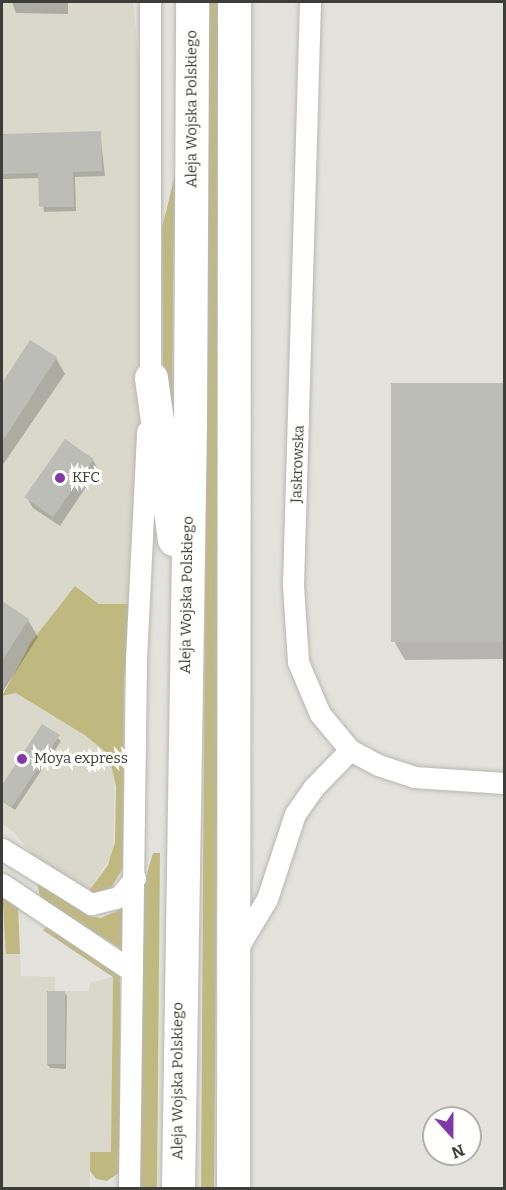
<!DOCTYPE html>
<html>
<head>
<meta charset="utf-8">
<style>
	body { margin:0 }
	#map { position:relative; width:506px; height:1190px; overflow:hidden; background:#e3e2dd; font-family:Bitter,serif }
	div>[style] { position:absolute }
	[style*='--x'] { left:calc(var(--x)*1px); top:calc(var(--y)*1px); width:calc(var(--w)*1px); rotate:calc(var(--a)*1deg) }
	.built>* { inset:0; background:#d9d8cb }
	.green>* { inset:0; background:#c0b97f }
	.shadow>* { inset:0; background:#0003 }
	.building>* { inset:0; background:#bdbdb8; transform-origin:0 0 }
	.roads { filter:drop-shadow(0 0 2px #b8b7b2) drop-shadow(0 0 2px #b8b7b2) }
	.minor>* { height:21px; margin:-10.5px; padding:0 10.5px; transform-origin:10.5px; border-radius:10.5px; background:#fff }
	.primary>* { height:33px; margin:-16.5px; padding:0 16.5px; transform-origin:16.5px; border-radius:16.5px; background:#fff }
	.dots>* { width:16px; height:16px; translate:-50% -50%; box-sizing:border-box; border:3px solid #fffffe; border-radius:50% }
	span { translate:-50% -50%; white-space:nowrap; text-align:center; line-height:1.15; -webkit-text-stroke:6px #fffffe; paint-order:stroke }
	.street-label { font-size:15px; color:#3d3d3a }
	.poi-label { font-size:15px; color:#3d3d3a }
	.left { translate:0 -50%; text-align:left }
	.frame { position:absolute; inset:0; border:3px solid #3d3d3a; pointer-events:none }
	.north { position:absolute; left:422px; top:1106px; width:60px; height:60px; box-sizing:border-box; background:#fffffe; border:2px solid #b1b1b0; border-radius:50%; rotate:159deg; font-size:16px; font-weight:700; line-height:24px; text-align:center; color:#3d3d3a }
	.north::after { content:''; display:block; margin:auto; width:21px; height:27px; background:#8238a9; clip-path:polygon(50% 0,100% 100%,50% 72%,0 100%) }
</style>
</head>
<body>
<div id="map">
	<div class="built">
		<i style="clip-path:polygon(2px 2px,133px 2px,140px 75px,140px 470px,135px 604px,99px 604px,75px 586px,31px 642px,2px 693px)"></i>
		<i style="clip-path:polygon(16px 693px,86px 736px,109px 755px,115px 772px,113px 854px,85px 896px,35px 858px,14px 832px,2px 824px,2px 696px)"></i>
		<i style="clip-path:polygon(2px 917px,5px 917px,6px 954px,20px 954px,21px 976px,55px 977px,55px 991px,89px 991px,90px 983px,113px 977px,111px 1152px,90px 1152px,90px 1188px,2px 1188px)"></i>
	</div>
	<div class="green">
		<i style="clip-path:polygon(209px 2px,220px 2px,219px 624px,214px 1188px,201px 1188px)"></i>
		<i style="clip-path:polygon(175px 175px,173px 294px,172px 459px,163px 395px,162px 228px)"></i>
		<i style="clip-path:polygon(75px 586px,99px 604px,135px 604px,124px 678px,123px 868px,111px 888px,85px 896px,108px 865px,115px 842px,116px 786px,109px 755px,86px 736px,16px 693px,2px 696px,31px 642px)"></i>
		<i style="clip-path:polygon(153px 853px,160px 853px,157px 1188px,139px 1188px,144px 884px)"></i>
		<i style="clip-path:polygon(37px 882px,88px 916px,101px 918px,123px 908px,124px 951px,40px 897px)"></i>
		<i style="clip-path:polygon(2px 889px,18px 905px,20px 954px,6px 954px)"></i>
		<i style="clip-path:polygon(50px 924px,115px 967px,120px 976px,120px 1172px,107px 1181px,96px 1179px,90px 1171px,90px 1152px,111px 1152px,113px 977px,43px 930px)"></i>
	</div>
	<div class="shadow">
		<i style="clip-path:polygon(12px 2px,68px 2px,68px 14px,16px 13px)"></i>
		<i style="clip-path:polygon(100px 132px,105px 176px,75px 177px,76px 211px,44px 212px,40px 178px,2px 179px,2px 136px)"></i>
		<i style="clip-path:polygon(30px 343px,56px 358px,65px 374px,2px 466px,2px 385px)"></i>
		<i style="clip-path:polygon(504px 384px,504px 659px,405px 660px,395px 643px,392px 385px)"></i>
		<i style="clip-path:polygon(93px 460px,98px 469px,60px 526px,33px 508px,27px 498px)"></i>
		<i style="clip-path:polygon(2px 603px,28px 620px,38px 637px,2px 693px)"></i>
		<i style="clip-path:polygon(42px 726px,61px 741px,15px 810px,2px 801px,2px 787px)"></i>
		<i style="clip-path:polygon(49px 992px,64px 992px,67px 996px,66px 1069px,50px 1068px,47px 1064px)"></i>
	</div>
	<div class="building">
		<i style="clip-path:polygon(101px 131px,102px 171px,73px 172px,74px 207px,39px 207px,38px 173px,2px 174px,2px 134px)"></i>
		<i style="clip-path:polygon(30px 340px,57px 357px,2px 442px,2px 383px)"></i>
		<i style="left:504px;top:383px;width:259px;height:113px;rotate:90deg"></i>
		<i style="left:65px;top:439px;width:35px;height:71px;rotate:35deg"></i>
		<i style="clip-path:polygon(2px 601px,29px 619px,2px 661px)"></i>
		<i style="clip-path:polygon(42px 724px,60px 735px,12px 807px,2px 800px,2px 785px)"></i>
		<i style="left:47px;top:991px;width:18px;height:73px"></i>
	</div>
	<div class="roads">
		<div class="minor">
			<i style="--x:150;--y:2;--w:389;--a:90"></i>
			<i style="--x:310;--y:2;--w:584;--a:91.67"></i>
			<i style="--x:293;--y:586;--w:76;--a:86.2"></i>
			<i style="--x:298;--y:662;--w:56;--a:67.1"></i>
			<i style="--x:320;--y:714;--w:47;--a:50.2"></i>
			<i style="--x:350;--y:750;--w:32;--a:28"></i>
			<i style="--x:378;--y:765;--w:38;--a:18"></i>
			<i style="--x:414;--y:777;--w:90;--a:3.8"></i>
			<i style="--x:2;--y:849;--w:105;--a:31.7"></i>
			<i style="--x:91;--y:904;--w:29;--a:-14"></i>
			<i style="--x:119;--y:897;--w:25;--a:-50"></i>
			<i style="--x:2;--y:884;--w:156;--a:33.8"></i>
			<i style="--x:235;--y:952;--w:62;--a:-58.9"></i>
			<i style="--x:267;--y:899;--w:89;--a:-71.8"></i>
			<i style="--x:295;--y:814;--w:32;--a:-55"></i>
			<i style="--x:313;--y:788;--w:53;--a:-45.8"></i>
			<i style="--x:129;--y:1188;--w:529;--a:-89.24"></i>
			<i style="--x:136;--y:659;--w:228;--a:-87.2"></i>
		</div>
		<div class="primary">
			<i style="--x:151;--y:378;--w:163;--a:81.9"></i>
			<i style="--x:178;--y:1188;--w:766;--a:-89.1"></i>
			<i style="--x:190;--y:422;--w:420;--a:-89.7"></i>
			<i style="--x:233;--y:1188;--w:1186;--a:-89.95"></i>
		</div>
	</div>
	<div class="dots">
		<i style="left:60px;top:478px;background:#8238a9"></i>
		<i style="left:22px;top:759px;background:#8238a9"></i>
	</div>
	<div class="street-label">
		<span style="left:192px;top:109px;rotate:-90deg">Aleja Wojska Polskiego</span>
		<span style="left:298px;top:464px;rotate:-88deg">Jaskrowska</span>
		<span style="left:187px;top:595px;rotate:-89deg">Aleja Wojska Polskiego</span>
		<span style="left:178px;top:1081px;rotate:-90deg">Aleja Wojska Polskiego</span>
	</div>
	<div class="poi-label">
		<span class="left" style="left:72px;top:478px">KFC</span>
		<span class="left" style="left:34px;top:759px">Moya express</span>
	</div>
	<div class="frame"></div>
	<div class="north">N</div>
</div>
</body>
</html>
